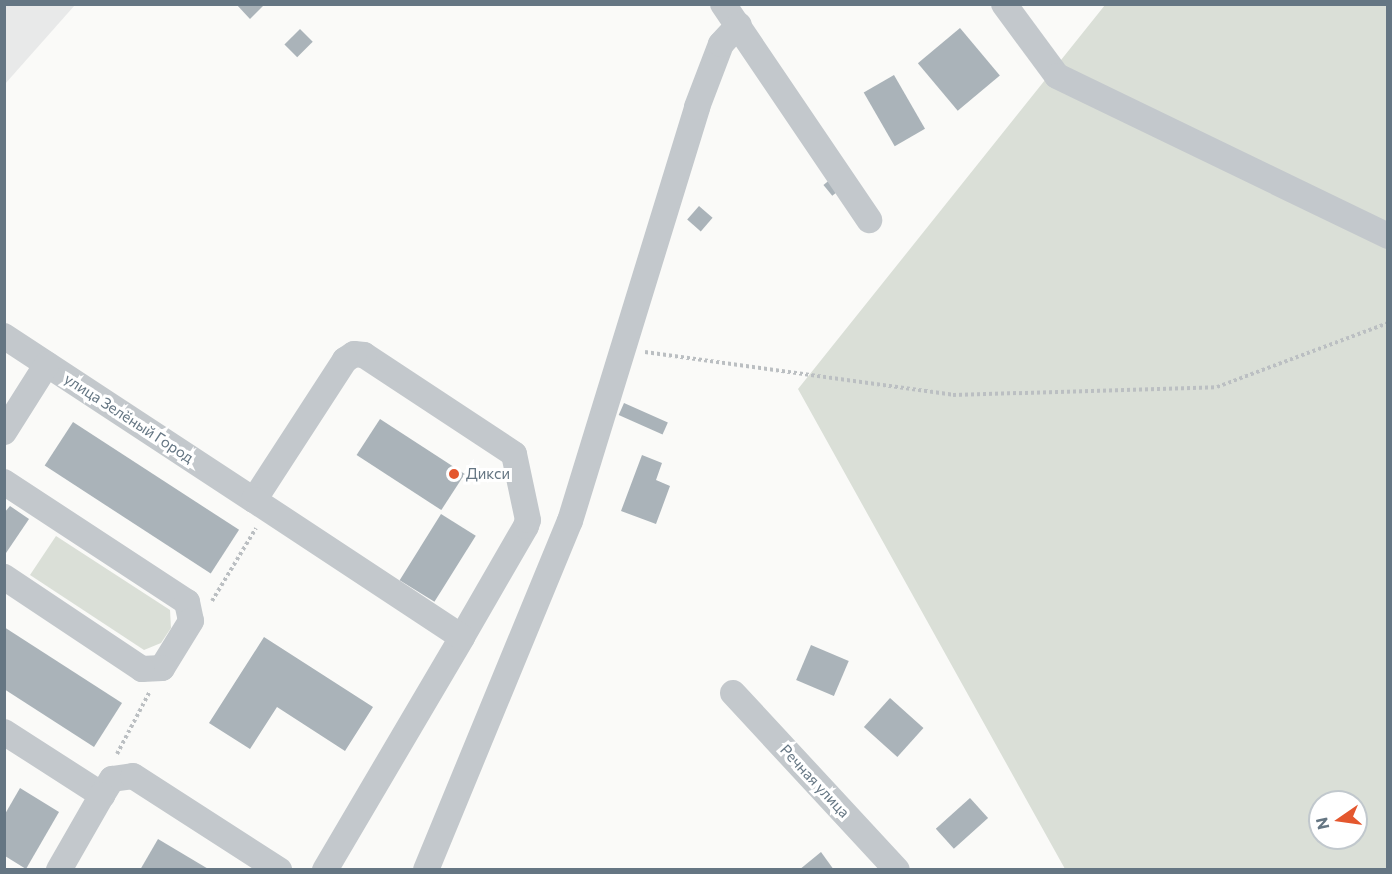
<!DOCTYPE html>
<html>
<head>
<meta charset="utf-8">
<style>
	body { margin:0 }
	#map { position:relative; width:1392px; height:874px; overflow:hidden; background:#fafaf8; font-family:Commissioner,sans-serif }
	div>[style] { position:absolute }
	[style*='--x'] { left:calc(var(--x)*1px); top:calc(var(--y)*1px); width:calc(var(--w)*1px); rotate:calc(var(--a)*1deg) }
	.built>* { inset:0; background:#e8e9e9 }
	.green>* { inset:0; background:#dadfd7 }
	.building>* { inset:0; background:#aab3b9; transform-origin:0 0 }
	.path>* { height:4px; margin-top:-2px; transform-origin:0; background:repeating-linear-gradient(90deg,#bbbfc2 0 3px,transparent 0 6px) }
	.minor>* { height:26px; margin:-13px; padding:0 13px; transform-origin:13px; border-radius:13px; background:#c3c8cc }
	.dots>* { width:16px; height:16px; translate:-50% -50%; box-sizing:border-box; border:3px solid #fff; border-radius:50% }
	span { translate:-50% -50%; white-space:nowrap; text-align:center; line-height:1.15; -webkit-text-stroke:6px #fff; paint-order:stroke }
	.street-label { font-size:15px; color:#657683 }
	.poi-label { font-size:15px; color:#657683 }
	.left { translate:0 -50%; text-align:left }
	.frame { position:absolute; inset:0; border:6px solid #657683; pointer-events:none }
	.north { position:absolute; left:1308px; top:790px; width:60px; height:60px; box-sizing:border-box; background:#fff; border:2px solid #c1c8cd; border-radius:50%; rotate:257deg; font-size:16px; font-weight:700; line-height:24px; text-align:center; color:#657683 }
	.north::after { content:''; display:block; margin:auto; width:21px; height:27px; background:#e4572e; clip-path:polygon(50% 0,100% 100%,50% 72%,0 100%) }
</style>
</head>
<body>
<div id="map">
	<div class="built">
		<i style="clip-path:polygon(5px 4px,75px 5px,5px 84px,4px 5px)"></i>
	</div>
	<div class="green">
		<i style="clip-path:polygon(evenodd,1105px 5px,1387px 5px,1387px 869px,1065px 869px,798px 389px,1105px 5px,1320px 802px,1356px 802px,1356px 838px,1320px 838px,1320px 802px)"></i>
		<i style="clip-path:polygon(56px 536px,170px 610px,171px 628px,161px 643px,144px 650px,30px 575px)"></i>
	</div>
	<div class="building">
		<i style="clip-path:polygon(236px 4px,265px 4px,250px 19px)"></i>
		<i style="left:960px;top:28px;width:62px;height:55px;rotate:50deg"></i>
		<i style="left:300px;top:29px;width:18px;height:22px;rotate:45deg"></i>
		<i style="left:894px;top:75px;width:62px;height:35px;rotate:60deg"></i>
		<i style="left:832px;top:178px;width:14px;height:11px;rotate:51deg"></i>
		<i style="left:699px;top:206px;width:18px;height:18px;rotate:41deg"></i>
		<i style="left:624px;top:403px;width:48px;height:13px;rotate:24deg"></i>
		<i style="left:380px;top:419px;width:101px;height:43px;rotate:33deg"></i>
		<i style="left:73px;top:422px;width:198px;height:52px;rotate:33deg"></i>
		<i style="clip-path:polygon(642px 455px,662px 463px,656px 480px,670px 486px,656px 524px,621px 511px)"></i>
		<i style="clip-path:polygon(10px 506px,29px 519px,6px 553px,4px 513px)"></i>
		<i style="left:441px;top:514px;width:41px;height:78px;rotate:32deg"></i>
		<i style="clip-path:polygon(4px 627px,122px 703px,94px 747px,4px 689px)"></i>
		<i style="clip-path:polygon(264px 637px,373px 707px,345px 751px,277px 707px,250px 749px,209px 723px)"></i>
		<i style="left:811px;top:645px;width:41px;height:38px;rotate:23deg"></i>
		<i style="left:890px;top:698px;width:45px;height:39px;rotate:42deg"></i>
		<i style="clip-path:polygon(20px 788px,59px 812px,26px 869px,5px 856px,5px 814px)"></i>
		<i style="left:970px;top:798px;width:27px;height:46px;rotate:48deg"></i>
		<i style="clip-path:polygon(158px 839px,210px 870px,140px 870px)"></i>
		<i style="clip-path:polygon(821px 852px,834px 870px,799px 870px)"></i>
	</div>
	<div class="path">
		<i style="--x:645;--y:352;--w:311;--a:7.9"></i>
		<i style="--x:953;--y:395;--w:264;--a:-1.7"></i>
		<i style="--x:1217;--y:387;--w:183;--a:-20.5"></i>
		<i style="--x:212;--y:601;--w:85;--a:-58.9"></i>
		<i style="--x:117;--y:754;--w:69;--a:-62.3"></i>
	</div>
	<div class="minor">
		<i style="--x:723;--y:4;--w:261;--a:55.9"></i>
		<i style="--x:1004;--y:4;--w:89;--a:53.6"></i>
		<i style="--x:1057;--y:76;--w:368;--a:25.8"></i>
		<i style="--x:4;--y:336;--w:299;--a:33.3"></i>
		<i style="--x:4;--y:432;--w:80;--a:-57.7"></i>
		<i style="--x:4;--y:482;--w:219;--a:33.3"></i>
		<i style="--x:187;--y:602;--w:19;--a:78"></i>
		<i style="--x:191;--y:621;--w:55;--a:121.7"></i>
		<i style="--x:162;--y:668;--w:20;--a:177"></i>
		<i style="--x:142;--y:669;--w:166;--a:-146.3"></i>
		<i style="--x:733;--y:693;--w:241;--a:47.2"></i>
		<i style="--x:4;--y:732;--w:117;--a:32.7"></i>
		<i style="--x:102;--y:795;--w:19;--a:-58"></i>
		<i style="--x:112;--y:779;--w:21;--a:-8"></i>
		<i style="--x:133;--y:776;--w:174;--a:32.8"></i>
		<i style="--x:59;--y:870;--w:86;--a:-60.2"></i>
		<i style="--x:325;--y:870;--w:270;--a:-59.5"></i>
		<i style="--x:462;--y:637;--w:128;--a:-60"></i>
		<i style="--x:526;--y:526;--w:6;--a:-72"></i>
		<i style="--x:528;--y:520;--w:67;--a:-102"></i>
		<i style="--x:514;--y:454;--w:180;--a:-146.6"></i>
		<i style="--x:364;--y:355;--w:10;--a:-174"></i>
		<i style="--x:354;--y:354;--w:11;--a:146"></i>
		<i style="--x:345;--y:360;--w:167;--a:123"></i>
		<i style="--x:254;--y:500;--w:249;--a:33.4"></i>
		<i style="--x:426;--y:870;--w:378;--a:-67.6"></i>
		<i style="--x:570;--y:521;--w:433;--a:-72.9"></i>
		<i style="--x:697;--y:107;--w:67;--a:-69.1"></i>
		<i style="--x:721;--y:44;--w:26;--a:-47"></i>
	</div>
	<div class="dots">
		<i style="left:454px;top:474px;background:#e4572e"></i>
	</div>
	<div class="street-label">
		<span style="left:129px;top:418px;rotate:33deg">улица Зелёный Город</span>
		<span style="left:815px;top:781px;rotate:47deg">Речная улица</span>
	</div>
	<div class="poi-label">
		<span class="left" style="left:466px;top:474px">Дикси</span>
	</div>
	<div class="frame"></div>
	<div class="north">N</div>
</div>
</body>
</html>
